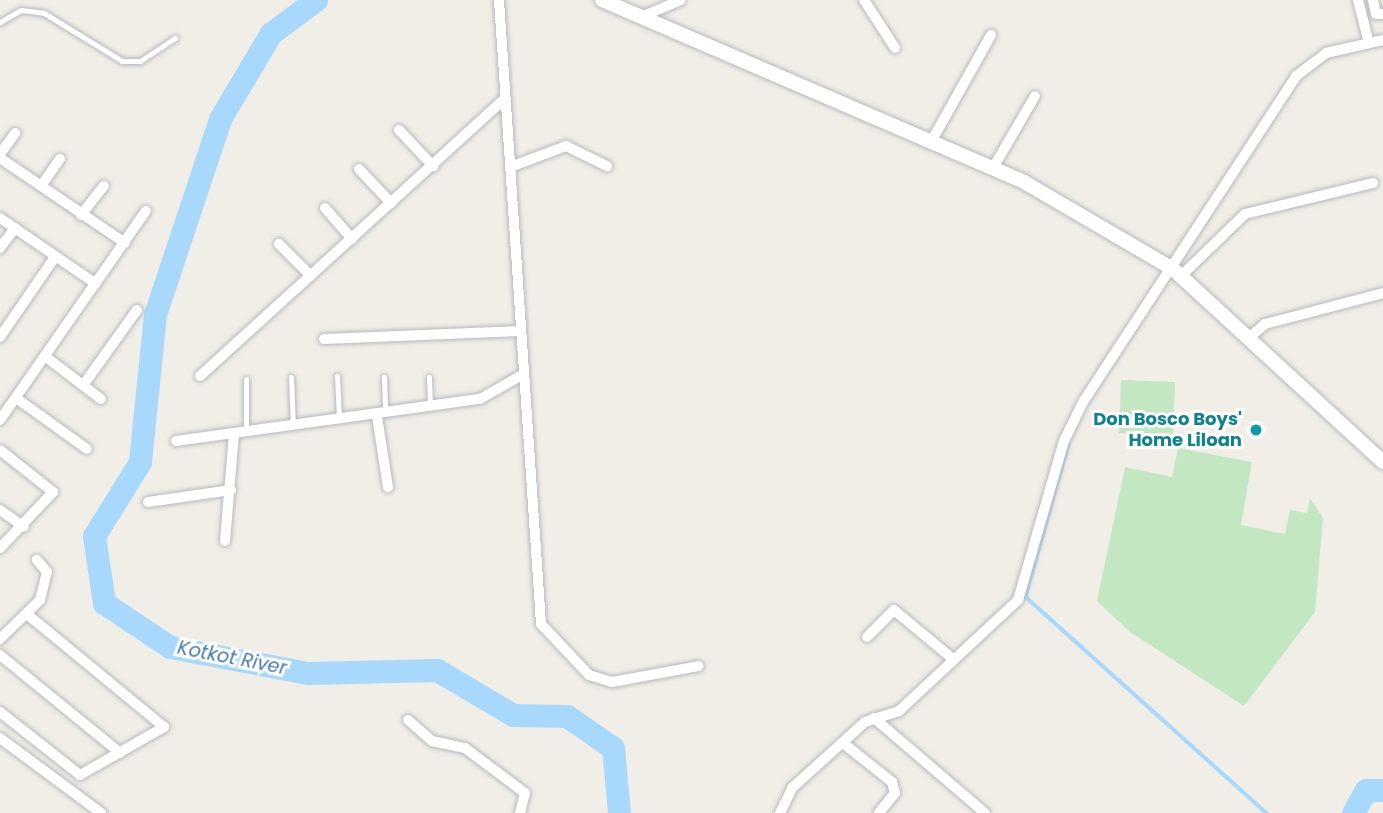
<!DOCTYPE html>
<html>
<head>
<meta charset="utf-8">
<style>
	body { margin:0 }
	#map { position:relative; width:1383px; height:813px; overflow:hidden; background:#f0eee6; font-family:Poppins,sans-serif }
	div>[style] { position:absolute }
	[style*='--x'] { left:calc(var(--x)*1px); top:calc(var(--y)*1px); width:calc(var(--w)*1px); rotate:calc(var(--a)*1deg) }
	.green>* { inset:0; background:#c4e7c3; transform-origin:0 0 }
	.stream>* { height:3.5px; margin:-1.75px; padding:0 1.75px; transform-origin:1.75px; border-radius:1.75px; background:#a8d9fd }
	.river>* { height:23px; margin:-11.5px; padding:0 11.5px; transform-origin:11.5px; border-radius:11.5px; background:#a8d9fd }
	.roads { filter:drop-shadow(0 0 2px #b6b9bd) drop-shadow(0 0 2px #b6b9bd) }
	.service>* { height:5px; margin:-2.5px; padding:0 2.5px; transform-origin:2.5px; border-radius:2.5px; background:#fff }
	.minor>* { height:10px; margin:-5px; padding:0 5px; transform-origin:5px; border-radius:5px; background:#fff }
	.tertiary>* { height:14px; margin:-7px; padding:0 7px; transform-origin:7px; border-radius:7px; background:#fff }
	.dots>* { width:19px; height:19px; translate:-50% -50%; box-sizing:border-box; border:4px solid #fff; border-radius:50% }
	span { translate:-50% -50%; white-space:nowrap; text-align:center; line-height:1.15; -webkit-text-stroke:6px #fff; paint-order:stroke }
	.culture-label { font-size:18px; color:#0d838f; font-weight:700 }
	.right { translate:-100% -50%; text-align:right }
	.water-label { font-size:19px; color:#4479b0; font-style:italic }
</style>
</head>
<body>
<div id="map">
	<div class="green">
		<i style="left:1121px;top:380px;width:54px;height:53px;rotate:2deg"></i>
		<i style="clip-path:polygon(1178px 448px,1252px 462px,1241px 525px,1285px 534px,1290px 510px,1307px 513px,1310px 498px,1323px 518px,1315px 612px,1244px 706px,1130px 632px,1097px 601px,1125px 467px,1172px 477px)"></i>
	</div>
	<div class="stream">
		<i style="--x:1069;--y:444;--w:159;--a:105.7"></i>
		<i style="--x:1026;--y:597;--w:324;--a:41.9"></i>
	</div>
	<div class="river">
		<i style="--x:316;--y:0;--w:56;--a:143.7"></i>
		<i style="--x:271;--y:33;--w:100;--a:120.7"></i>
		<i style="--x:220;--y:119;--w:206;--a:108.4"></i>
		<i style="--x:155;--y:314;--w:149;--a:95.8"></i>
		<i style="--x:140;--y:462;--w:87;--a:121.9"></i>
		<i style="--x:94;--y:536;--w:68;--a:81.5"></i>
		<i style="--x:104;--y:603;--w:79;--a:33.7"></i>
		<i style="--x:170;--y:647;--w:140;--a:10.7"></i>
		<i style="--x:308;--y:673;--w:129;--a:-1.3"></i>
		<i style="--x:437;--y:670;--w:88;--a:30.6"></i>
		<i style="--x:513;--y:715;--w:54;--a:1.1"></i>
		<i style="--x:567;--y:716;--w:56;--a:34.8"></i>
		<i style="--x:613;--y:748;--w:65;--a:84.7"></i>
		<i style="--x:1353;--y:813;--w:26;--a:-61"></i>
		<i style="--x:1366;--y:790;--w:17;--a:0"></i>
	</div>
	<div class="roads">
		<div class="service">
			<i style="--x:0;--y:22;--w:24;--a:-30"></i>
			<i style="--x:21;--y:10;--w:23;--a:7"></i>
			<i style="--x:44;--y:13;--w:92;--a:31.6"></i>
			<i style="--x:122;--y:61;--w:18;--a:0"></i>
			<i style="--x:140;--y:61;--w:42;--a:-33.3"></i>
			<i style="--x:337;--y:376;--w:42;--a:87.3"></i>
			<i style="--x:291;--y:377;--w:49;--a:87.7"></i>
			<i style="--x:384;--y:377;--w:34;--a:88"></i>
			<i style="--x:429;--y:377;--w:30;--a:88"></i>
			<i style="--x:246;--y:379;--w:53;--a:90"></i>
		</div>
		<div class="minor">
			<i style="--x:499;--y:0;--w:625;--a:86.15"></i>
			<i style="--x:541;--y:624;--w:70;--a:46.7"></i>
			<i style="--x:589;--y:675;--w:24;--a:17"></i>
			<i style="--x:612;--y:682;--w:88;--a:-10.4"></i>
			<i style="--x:864;--y:0;--w:57;--a:57.1"></i>
			<i style="--x:1358;--y:0;--w:44;--a:75.7"></i>
			<i style="--x:1373;--y:0;--w:14;--a:78"></i>
			<i style="--x:1376;--y:14;--w:7;--a:0"></i>
			<i style="--x:641;--y:17;--w:43;--a:-23"></i>
			<i style="--x:399;--y:130;--w:50;--a:46.6"></i>
			<i style="--x:931;--y:142;--w:123;--a:-60.7"></i>
			<i style="--x:0;--y:154;--w:26;--a:-54"></i>
			<i style="--x:0;--y:158;--w:151;--a:34.2"></i>
			<i style="--x:513;--y:166;--w:57;--a:-20.7"></i>
			<i style="--x:566;--y:146;--w:46;--a:26"></i>
			<i style="--x:993;--y:168;--w:83;--a:-59.7"></i>
			<i style="--x:359;--y:169;--w:47;--a:46.7"></i>
			<i style="--x:41;--y:186;--w:33;--a:-55"></i>
			<i style="--x:325;--y:208;--w:41;--a:48.9"></i>
			<i style="--x:81;--y:215;--w:37;--a:-52"></i>
			<i style="--x:0;--y:218;--w:116;--a:34.5"></i>
			<i style="--x:279;--y:244;--w:45;--a:45"></i>
			<i style="--x:0;--y:248;--w:25;--a:-53"></i>
			<i style="--x:1181;--y:276;--w:89;--a:-44.1"></i>
			<i style="--x:1245;--y:214;--w:132;--a:-13.6"></i>
			<i style="--x:0;--y:337;--w:97;--a:-55.5"></i>
			<i style="--x:1250;--y:337;--w:20;--a:-41"></i>
			<i style="--x:1265;--y:324;--w:122;--a:-14.7"></i>
			<i style="--x:324;--y:339;--w:197;--a:-2.3"></i>
			<i style="--x:46;--y:357;--w:69;--a:37.4"></i>
			<i style="--x:200;--y:376;--w:413;--a:-42.3"></i>
			<i style="--x:84;--y:384;--w:91;--a:-54.4"></i>
			<i style="--x:16;--y:398;--w:87;--a:35.7"></i>
			<i style="--x:377;--y:416;--w:72;--a:81.2"></i>
			<i style="--x:0;--y:420;--w:255;--a:-55.1"></i>
			<i style="--x:176;--y:441;--w:307;--a:-7.9"></i>
			<i style="--x:480;--y:399;--w:48;--a:-29.7"></i>
			<i style="--x:0;--y:450;--w:68;--a:38.4"></i>
			<i style="--x:53;--y:492;--w:77;--a:133.4"></i>
			<i style="--x:148;--y:502;--w:84;--a:-8.2"></i>
			<i style="--x:0;--y:510;--w:29;--a:35"></i>
			<i style="--x:225;--y:541;--w:107;--a:-85.2"></i>
			<i style="--x:867;--y:637;--w:38;--a:-45"></i>
			<i style="--x:894;--y:610;--w:78;--a:39.8"></i>
			<i style="--x:0;--y:639;--w:56;--a:-44.3"></i>
			<i style="--x:40;--y:600;--w:29;--a:-76"></i>
			<i style="--x:47;--y:572;--w:16;--a:-130"></i>
			<i style="--x:0;--y:655;--w:155;--a:39.2"></i>
			<i style="--x:0;--y:712;--w:102;--a:38.2"></i>
			<i style="--x:80;--y:775;--w:97;--a:-29.7"></i>
			<i style="--x:164;--y:727;--w:176;--a:-140.5"></i>
			<i style="--x:874;--y:718;--w:146;--a:40.6"></i>
			<i style="--x:408;--y:720;--w:32;--a:41"></i>
			<i style="--x:432;--y:741;--w:34;--a:12"></i>
			<i style="--x:465;--y:748;--w:75;--a:36.9"></i>
			<i style="--x:525;--y:793;--w:21;--a:104"></i>
			<i style="--x:0;--y:738;--w:126;--a:36.6"></i>
			<i style="--x:843;--y:743;--w:63;--a:38.5"></i>
			<i style="--x:892;--y:782;--w:11;--a:75"></i>
			<i style="--x:895;--y:793;--w:26;--a:129"></i>
			<i style="--x:780;--y:813;--w:28;--a:-64"></i>
			<i style="--x:792;--y:788;--w:98;--a:-42.1"></i>
			<i style="--x:865;--y:722;--w:36;--a:-18"></i>
			<i style="--x:899;--y:711;--w:163;--a:-43"></i>
			<i style="--x:1018;--y:600;--w:166;--a:-73.9"></i>
			<i style="--x:1064;--y:441;--w:43;--a:-64"></i>
			<i style="--x:1083;--y:402;--w:389;--a:-56.8"></i>
			<i style="--x:1296;--y:76;--w:38;--a:-37"></i>
			<i style="--x:1326;--y:53;--w:58;--a:-12.8"></i>
		</div>
		<div class="tertiary">
			<i style="--x:602;--y:0;--w:460;--a:23.3"></i>
			<i style="--x:1024;--y:182;--w:173;--a:30.3"></i>
			<i style="--x:1173;--y:269;--w:285;--a:42.6"></i>
		</div>
	</div>
	<div class="dots">
		<i style="left:1256px;top:430px;background:#0f9aa8"></i>
	</div>
	<div class="culture-label">
		<span class="right" style="left:1242px;top:430px">Don Bosco Boys'<br>Home Liloan</span>
	</div>
	<div class="water-label">
		<span style="left:232px;top:658px;rotate:11deg">Kotkot River</span>
	</div>
</div>
</body>
</html>
